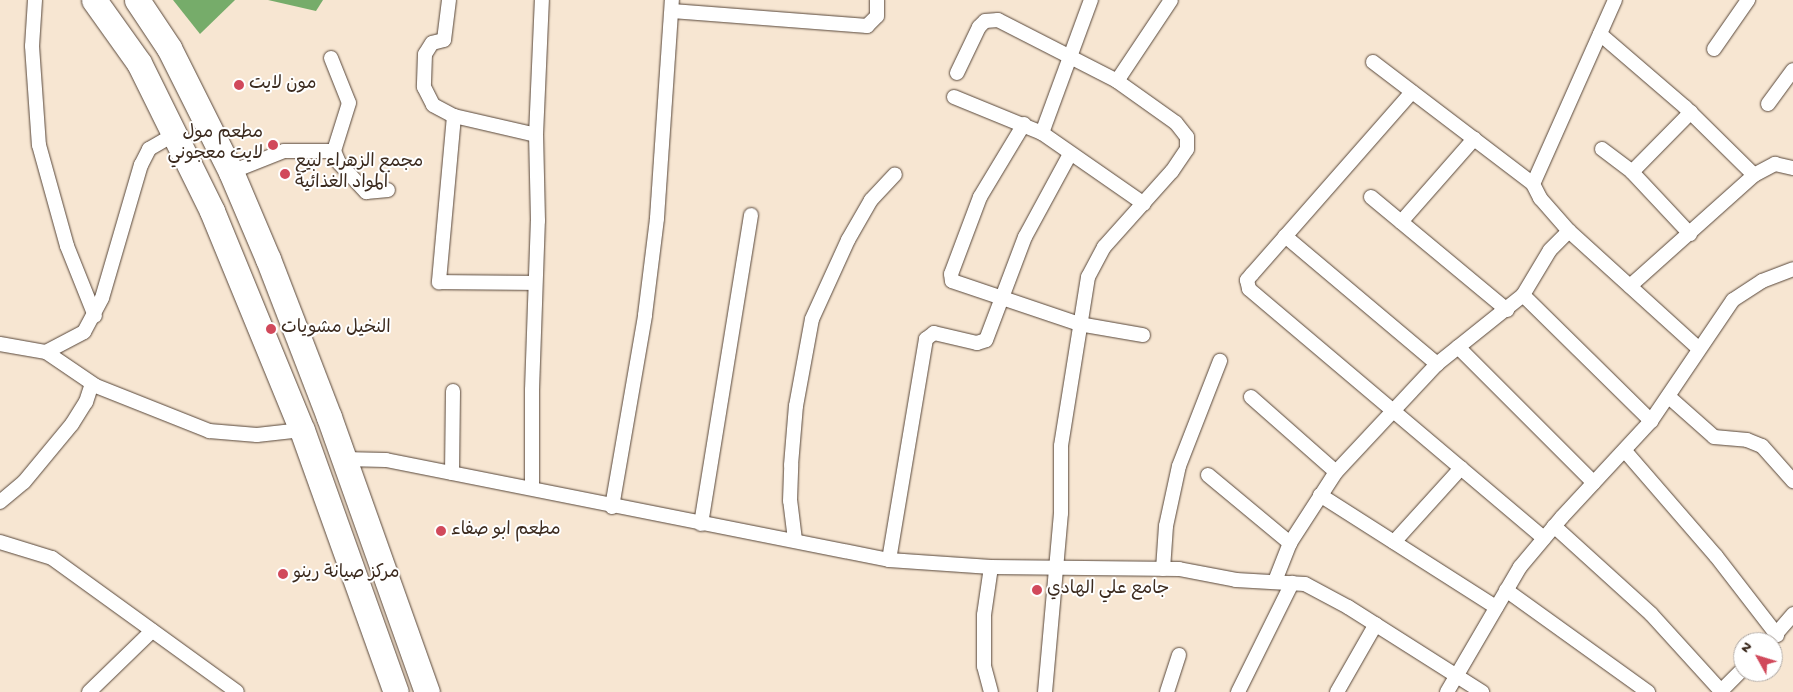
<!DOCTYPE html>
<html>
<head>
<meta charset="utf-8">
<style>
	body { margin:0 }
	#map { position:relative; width:1793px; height:692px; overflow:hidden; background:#f7e6d2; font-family:"Gochi Hand","Playpen Sans Arabic",sans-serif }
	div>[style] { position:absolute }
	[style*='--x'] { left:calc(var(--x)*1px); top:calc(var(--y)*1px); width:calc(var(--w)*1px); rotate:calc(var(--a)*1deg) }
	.forest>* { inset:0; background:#76ac6a }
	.roads { filter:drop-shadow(0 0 1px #574639) drop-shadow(0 0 1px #574639) }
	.street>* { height:14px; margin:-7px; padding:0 7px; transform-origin:7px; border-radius:7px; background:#fff }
	.highway>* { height:25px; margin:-12.5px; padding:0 12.5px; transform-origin:12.5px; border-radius:12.5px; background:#fff }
	.dots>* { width:14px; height:14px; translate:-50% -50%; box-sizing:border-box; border:2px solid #fff; border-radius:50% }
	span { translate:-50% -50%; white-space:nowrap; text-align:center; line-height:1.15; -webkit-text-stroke:4px #fff; paint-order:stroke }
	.poi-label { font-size:18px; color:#3b2a1e }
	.left { translate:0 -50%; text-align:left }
	.right { translate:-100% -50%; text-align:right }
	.north { position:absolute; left:1733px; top:632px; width:50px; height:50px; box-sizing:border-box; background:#fff; border:1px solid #b1aaa5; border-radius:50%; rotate:309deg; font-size:14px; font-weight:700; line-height:20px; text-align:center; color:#3b2a1e }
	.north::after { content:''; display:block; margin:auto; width:18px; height:22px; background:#d1495b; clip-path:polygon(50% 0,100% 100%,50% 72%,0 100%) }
</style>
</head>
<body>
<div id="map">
	<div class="forest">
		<i style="clip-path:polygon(173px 0,235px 0,200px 34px)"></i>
		<i style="clip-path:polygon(268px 0,323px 0,316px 11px)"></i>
	</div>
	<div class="roads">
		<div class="street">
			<i style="--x:35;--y:0;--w:46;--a:93.7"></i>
			<i style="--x:32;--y:46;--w:99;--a:86"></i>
			<i style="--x:39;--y:145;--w:105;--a:74.5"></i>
			<i style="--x:67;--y:246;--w:75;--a:68.2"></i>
			<i style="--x:449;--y:0;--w:40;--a:97.1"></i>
			<i style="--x:444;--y:40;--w:12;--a:166"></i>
			<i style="--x:432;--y:43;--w:13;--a:122"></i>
			<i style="--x:425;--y:54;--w:33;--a:92"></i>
			<i style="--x:424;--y:87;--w:20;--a:63"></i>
			<i style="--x:433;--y:105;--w:24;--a:28"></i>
			<i style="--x:454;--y:116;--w:84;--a:13"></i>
			<i style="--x:1615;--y:0;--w:201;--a:114"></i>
			<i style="--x:1533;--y:184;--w:16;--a:63"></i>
			<i style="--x:1540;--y:198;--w:44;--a:48.7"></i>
			<i style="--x:1569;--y:231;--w:174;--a:42.2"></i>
			<i style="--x:672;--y:11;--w:196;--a:4.4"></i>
			<i style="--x:867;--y:26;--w:14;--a:-45"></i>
			<i style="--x:877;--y:16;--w:16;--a:-90"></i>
			<i style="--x:1600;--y:34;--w:112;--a:40.7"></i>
			<i style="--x:1685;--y:107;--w:97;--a:44.6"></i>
			<i style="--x:1714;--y:49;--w:60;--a:-55.2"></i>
			<i style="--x:331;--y:58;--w:48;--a:68.2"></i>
			<i style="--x:349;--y:103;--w:50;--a:107.4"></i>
			<i style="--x:334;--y:151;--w:13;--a:67"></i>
			<i style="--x:339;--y:163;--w:40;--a:47"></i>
			<i style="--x:366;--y:192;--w:22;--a:-5"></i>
			<i style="--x:1373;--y:62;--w:201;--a:37.3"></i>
			<i style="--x:957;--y:73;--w:51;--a:-64.4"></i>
			<i style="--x:979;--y:27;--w:8;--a:-45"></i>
			<i style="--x:985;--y:21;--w:13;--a:-4"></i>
			<i style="--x:998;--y:20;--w:134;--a:27.1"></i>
			<i style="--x:1117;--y:81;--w:72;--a:35.4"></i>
			<i style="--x:1176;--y:123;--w:18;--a:52"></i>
			<i style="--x:1187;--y:137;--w:12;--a:90"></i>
			<i style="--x:1187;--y:149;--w:27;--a:124"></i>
			<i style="--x:1172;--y:171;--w:102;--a:131.8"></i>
			<i style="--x:1104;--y:247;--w:34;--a:118"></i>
			<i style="--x:1088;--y:277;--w:171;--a:99.1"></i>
			<i style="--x:1061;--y:446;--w:67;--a:90"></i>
			<i style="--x:1061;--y:513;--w:180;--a:95.1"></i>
			<i style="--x:1117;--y:81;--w:97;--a:-56.3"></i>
			<i style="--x:1412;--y:92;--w:242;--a:131.3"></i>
			<i style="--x:1252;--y:274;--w:8;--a:130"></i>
			<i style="--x:1247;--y:280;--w:9;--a:77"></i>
			<i style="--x:1249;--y:289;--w:386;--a:40.2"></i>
			<i style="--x:954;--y:97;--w:95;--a:22.2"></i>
			<i style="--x:1042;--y:133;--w:124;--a:34.8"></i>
			<i style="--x:1768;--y:104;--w:42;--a:-53.7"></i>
			<i style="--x:454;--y:116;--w:167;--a:95.2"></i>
			<i style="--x:439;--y:282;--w:96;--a:0.6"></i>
			<i style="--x:1024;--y:124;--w:85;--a:121.1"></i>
			<i style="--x:980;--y:197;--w:82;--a:110.6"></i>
			<i style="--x:951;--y:274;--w:7;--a:82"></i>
			<i style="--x:952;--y:281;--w:134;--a:18.7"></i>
			<i style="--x:1079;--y:324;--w:65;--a:9.8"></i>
			<i style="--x:1042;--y:133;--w:142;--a:-69.8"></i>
			<i style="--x:1602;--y:149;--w:38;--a:37"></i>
			<i style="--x:1632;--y:172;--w:85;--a:46.9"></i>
			<i style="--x:231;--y:172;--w:57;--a:-21.6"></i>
			<i style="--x:284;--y:151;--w:50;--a:0"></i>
			<i style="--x:1632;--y:172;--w:84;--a:-45.5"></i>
			<i style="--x:1371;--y:197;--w:177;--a:39.7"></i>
			<i style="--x:1401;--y:222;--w:111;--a:-48.7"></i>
			<i style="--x:1285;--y:236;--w:199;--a:40.1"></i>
			<i style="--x:1630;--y:286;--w:166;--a:-41.8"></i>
			<i style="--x:1754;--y:175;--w:24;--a:-28"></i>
			<i style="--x:1775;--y:164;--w:18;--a:13"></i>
			<i style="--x:1523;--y:295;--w:180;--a:44.5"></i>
			<i style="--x:0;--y:344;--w:47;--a:9.9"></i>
			<i style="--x:46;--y:352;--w:43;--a:-27.8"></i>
			<i style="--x:84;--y:332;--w:38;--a:-62"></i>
			<i style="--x:102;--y:298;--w:139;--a:-73.7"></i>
			<i style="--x:141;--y:165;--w:18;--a:-63"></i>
			<i style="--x:149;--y:149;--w:30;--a:-30"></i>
			<i style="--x:1458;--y:347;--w:192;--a:45"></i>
			<i style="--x:46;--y:352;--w:60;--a:34.2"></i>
			<i style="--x:96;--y:386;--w:122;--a:21.7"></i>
			<i style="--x:209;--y:431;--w:48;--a:4.8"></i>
			<i style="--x:257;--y:435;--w:45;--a:-6.3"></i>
			<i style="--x:1251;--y:397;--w:113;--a:41.4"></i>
			<i style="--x:1669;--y:397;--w:60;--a:41.6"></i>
			<i style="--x:1714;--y:437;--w:33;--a:5"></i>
			<i style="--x:1747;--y:440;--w:16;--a:22"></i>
			<i style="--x:1762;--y:446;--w:47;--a:48.5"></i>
			<i style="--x:1625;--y:451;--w:139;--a:49.1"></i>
			<i style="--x:1716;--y:556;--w:100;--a:52.3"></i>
			<i style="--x:343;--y:459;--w:43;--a:1.3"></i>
			<i style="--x:386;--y:460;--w:513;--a:11.24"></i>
			<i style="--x:889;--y:560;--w:102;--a:3.9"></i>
			<i style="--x:991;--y:567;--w:188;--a:0.6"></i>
			<i style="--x:1179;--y:569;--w:58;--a:10.9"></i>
			<i style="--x:1236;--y:580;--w:69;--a:3.3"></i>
			<i style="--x:1305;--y:584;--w:49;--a:28.1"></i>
			<i style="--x:1348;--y:607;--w:159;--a:32.4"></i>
			<i style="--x:452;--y:473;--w:82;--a:-89.3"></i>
			<i style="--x:1208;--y:475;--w:107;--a:39.7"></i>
			<i style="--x:532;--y:488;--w:98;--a:-90"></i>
			<i style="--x:532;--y:390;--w:169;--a:-88"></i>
			<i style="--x:538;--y:221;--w:86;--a:-91.3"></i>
			<i style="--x:536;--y:135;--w:135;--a:-87.5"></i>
			<i style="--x:1320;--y:495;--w:209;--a:32.5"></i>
			<i style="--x:0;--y:502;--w:31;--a:-40"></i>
			<i style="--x:24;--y:482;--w:75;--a:-50.4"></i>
			<i style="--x:72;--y:424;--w:26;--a:-58"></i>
			<i style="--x:86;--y:402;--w:19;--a:-72"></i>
			<i style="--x:612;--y:507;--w:195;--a:-80.2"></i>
			<i style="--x:645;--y:315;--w:98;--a:-82.9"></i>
			<i style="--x:657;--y:218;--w:219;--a:-86.1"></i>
			<i style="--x:701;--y:524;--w:313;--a:-80.8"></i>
			<i style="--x:1554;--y:526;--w:131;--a:42.2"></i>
			<i style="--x:1651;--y:614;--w:104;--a:47.7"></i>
			<i style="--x:795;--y:540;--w:39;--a:-97"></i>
			<i style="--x:790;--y:501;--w:36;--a:-88"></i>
			<i style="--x:791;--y:465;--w:59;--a:-85.2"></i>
			<i style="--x:796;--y:406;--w:88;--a:-79.6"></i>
			<i style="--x:812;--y:319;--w:87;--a:-65.5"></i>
			<i style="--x:848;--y:240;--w:46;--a:-60.1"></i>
			<i style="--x:871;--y:200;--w:35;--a:-47"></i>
			<i style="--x:0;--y:542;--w:54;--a:17.1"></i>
			<i style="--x:52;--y:558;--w:228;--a:35.9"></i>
			<i style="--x:1394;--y:542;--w:100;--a:-47.8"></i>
			<i style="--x:889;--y:560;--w:224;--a:-80.5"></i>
			<i style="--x:926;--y:339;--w:10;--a:-37"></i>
			<i style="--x:934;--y:333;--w:44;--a:13.1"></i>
			<i style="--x:977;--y:343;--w:9;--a:-18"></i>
			<i style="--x:986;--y:340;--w:110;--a:-69.3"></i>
			<i style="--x:1025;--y:237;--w:94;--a:-61.5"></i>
			<i style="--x:991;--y:567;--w:49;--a:98.3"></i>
			<i style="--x:984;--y:615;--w:51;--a:90"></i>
			<i style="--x:984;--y:666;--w:27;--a:75"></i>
			<i style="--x:1163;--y:569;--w:43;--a:-86"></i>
			<i style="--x:1166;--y:526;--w:61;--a:-77.8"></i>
			<i style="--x:1179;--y:466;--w:113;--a:-68.7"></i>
			<i style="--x:1275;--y:581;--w:41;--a:-68.5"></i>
			<i style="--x:1290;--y:543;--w:85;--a:-57.1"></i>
			<i style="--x:1336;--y:472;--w:148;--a:-46.9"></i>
			<i style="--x:1437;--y:364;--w:110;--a:-38.7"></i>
			<i style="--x:1523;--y:295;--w:52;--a:-59"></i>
			<i style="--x:1550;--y:250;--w:27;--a:-45"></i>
			<i style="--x:1506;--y:590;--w:175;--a:35.7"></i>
			<i style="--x:1769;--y:642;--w:37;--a:-49"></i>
			<i style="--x:89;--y:692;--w:88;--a:-44.1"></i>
			<i style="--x:1167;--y:692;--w:39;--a:-72"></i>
			<i style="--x:1238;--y:692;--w:122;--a:-63.6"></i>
			<i style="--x:1337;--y:692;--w:78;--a:-60.2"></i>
			<i style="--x:1447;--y:692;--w:145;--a:-59.7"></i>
			<i style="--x:1520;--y:567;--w:65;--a:-50"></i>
			<i style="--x:1562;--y:517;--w:131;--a:-47.2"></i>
			<i style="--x:1651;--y:421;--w:146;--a:-55.9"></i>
			<i style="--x:1733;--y:300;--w:35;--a:-33"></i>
			<i style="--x:1762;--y:281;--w:33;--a:-21"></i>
			<i style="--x:1720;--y:692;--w:33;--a:-45"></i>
		</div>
		<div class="highway">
			<i style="--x:94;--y:0;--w:77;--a:54.5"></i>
			<i style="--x:139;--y:63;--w:165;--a:63.7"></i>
			<i style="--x:212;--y:211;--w:237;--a:67.7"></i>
			<i style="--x:302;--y:430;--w:278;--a:70.3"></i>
			<i style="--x:137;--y:0;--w:58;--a:56.3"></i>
			<i style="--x:169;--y:48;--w:139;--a:63.4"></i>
			<i style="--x:231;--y:172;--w:95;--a:67"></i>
			<i style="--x:268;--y:259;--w:169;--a:68.9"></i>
			<i style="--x:329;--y:417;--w:292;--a:70.4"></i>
		</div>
	</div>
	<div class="dots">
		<i style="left:239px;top:85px;background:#d1495b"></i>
		<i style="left:273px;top:145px;background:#d1495b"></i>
		<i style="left:285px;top:174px;background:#d1495b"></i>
		<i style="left:271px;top:329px;background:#d1495b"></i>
		<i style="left:441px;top:531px;background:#d1495b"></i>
		<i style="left:283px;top:574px;background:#d1495b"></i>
		<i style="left:1037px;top:590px;background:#d1495b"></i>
	</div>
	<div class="poi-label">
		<span class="left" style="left:249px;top:85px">مون لايت</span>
		<span class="right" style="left:263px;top:145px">مطعم مول<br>لايت معجوني</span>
		<span class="left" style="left:295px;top:174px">مجمع الزهراء لبيع<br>المواد الغذائية</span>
		<span class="left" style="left:281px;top:329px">النخيل مشويات</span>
		<span class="left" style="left:451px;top:531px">مطعم ابو صفاء</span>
		<span class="left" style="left:293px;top:574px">مركز صيانة رينو</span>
		<span class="left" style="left:1047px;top:590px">جامع علي الهادي</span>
	</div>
	<div class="north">N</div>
</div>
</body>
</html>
